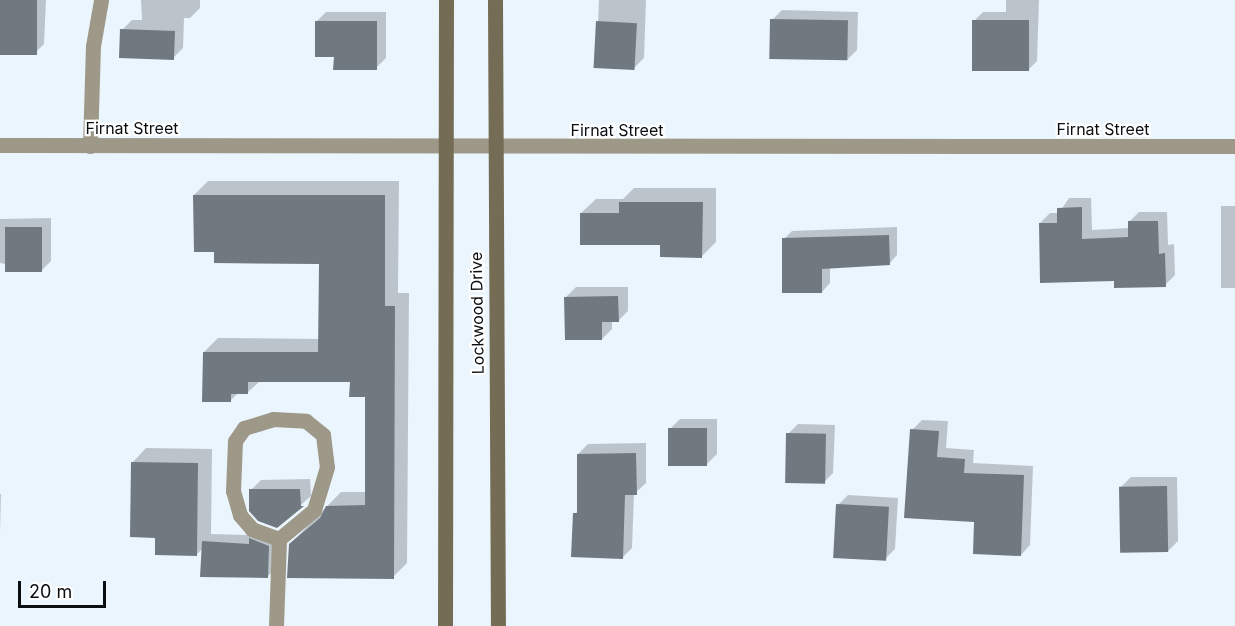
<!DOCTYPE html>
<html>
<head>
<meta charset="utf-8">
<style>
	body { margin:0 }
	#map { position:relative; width:1235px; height:626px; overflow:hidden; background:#ebf5fe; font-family:Inter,sans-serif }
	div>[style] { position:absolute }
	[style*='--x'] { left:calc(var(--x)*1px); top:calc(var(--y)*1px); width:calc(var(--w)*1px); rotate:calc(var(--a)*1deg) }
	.shadow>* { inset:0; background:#0003; transform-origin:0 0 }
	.building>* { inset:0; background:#707880; transform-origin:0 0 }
	.service>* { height:15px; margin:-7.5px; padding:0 7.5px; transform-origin:7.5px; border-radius:7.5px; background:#9d9887 }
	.minor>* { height:15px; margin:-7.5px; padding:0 7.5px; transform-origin:7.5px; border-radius:7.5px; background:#9d9887 }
	.secondary>* { height:15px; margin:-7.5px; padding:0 7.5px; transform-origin:7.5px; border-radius:7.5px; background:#746c54 }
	span { translate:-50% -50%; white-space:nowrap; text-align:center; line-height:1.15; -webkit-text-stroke:4.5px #fff; paint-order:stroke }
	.street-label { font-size:16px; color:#0b0e11 }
	.scale { position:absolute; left:18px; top:581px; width:88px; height:27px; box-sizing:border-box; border:3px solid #0b0e11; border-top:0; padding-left:8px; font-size:18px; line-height:21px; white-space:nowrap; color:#0b0e11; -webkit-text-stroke:4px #fff; paint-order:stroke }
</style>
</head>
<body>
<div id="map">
	<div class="shadow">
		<i style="clip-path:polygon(0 0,46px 0,44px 44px,34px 54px,0 53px)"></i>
		<i style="clip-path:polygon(141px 0,200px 0,200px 8px,190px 18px,184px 18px,183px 48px,173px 58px,122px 30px,132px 20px,142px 20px)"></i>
		<i style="clip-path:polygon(599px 0,646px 0,644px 58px,634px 68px,596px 66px)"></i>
		<i style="clip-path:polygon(1006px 0,1039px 0,1037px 61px,1028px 70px,974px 21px,983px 12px,1006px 12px)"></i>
		<i style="clip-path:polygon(782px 10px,858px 12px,857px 50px,847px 60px,772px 20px)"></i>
		<i style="clip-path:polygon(326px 12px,386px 12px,386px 58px,376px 68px,335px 55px,316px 22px)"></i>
		<i style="clip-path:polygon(208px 181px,399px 181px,398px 293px,409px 293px,407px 563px,393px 577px,290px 544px,341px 492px,367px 492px,367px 395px,351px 381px,260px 381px,247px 393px,238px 393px,230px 401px,204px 352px,218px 338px,320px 339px,320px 263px,215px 250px,194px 195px)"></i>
		<i style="clip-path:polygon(634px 188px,716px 188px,716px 242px,702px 256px,581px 213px,596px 199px,623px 199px)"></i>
		<i style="clip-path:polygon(1069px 198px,1091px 198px,1092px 230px,1129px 228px,1129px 222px,1139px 212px,1167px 212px,1168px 245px,1174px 244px,1175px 275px,1165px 285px,1115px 279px,1040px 223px,1050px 213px,1059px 213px)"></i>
		<i style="left:1235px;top:206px;width:82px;height:14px;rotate:90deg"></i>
		<i style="clip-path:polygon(51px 218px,51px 261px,41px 271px,0 263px,0 219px)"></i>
		<i style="clip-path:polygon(897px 227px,897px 255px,889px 264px,830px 267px,830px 283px,822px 292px,784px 239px,792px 231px)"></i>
		<i style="clip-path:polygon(576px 287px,628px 287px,628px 311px,618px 321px,612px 321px,612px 329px,602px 339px,566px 297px)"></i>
		<i style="clip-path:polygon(680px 419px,717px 419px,717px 454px,707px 464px,670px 429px)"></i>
		<i style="clip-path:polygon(922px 420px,948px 421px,946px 448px,974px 450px,973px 463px,1033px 466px,1030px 545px,1021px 555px,975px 521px,912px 430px)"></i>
		<i style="clip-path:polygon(798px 424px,835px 425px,833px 473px,823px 483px,788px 434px)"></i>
		<i style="clip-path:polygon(646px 443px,646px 483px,634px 494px,632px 548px,622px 558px,575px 514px,579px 510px,578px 454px,588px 444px)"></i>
		<i style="clip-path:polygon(146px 448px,212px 449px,211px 534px,278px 536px,277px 567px,267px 577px,203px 548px,197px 554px,157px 536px,132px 463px)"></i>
		<i style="clip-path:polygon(1131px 477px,1177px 477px,1178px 541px,1168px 551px,1121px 487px)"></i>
		<i style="clip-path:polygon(310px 479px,311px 496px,277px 526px,251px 490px,261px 480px)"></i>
		<i style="clip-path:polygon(0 494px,1px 494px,0 534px)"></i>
		<i style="clip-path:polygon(848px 495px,898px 498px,895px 549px,885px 559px,838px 505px)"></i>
	</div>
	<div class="building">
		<i style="left:0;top:0;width:37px;height:55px"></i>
		<i style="left:770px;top:19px;width:78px;height:40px;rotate:1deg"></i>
		<i style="left:1029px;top:20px;width:51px;height:57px;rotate:90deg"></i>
		<i style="clip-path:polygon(315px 21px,377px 21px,377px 70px,333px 70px,334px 57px,315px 57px)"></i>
		<i style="left:596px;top:21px;width:41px;height:47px;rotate:3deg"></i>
		<i style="left:120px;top:29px;width:55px;height:29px;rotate:2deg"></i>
		<i style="clip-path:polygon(193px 195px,385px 195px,385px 306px,395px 306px,394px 579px,287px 578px,289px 544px,320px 518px,326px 506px,365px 505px,365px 397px,349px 397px,350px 382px,248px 382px,248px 394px,231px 394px,231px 402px,202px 402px,203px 352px,318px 352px,319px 264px,214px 263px,214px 252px,194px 252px)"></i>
		<i style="clip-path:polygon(619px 202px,703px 202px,702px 258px,660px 257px,660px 245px,580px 245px,580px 213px,619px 213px)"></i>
		<i style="clip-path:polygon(1082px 207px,1082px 239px,1128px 237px,1128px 221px,1158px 221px,1159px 254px,1165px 253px,1166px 287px,1114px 288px,1114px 281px,1040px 283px,1039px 223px,1057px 223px,1057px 208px)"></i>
		<i style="left:42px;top:227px;width:45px;height:37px;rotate:90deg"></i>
		<i style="clip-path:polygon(889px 235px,890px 265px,822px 269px,822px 293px,782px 293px,782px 238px)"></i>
		<i style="clip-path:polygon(618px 296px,619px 322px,602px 322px,602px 340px,565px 340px,564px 297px)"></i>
		<i style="left:668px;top:428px;width:39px;height:38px"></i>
		<i style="clip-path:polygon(910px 429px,939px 431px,937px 457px,965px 459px,964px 473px,1024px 475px,1021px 556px,973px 554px,974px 522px,904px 518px)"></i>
		<i style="left:786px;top:433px;width:40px;height:50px;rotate:1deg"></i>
		<i style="clip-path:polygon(636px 453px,637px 495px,625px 495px,623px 559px,571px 557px,573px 513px,577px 513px,577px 454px)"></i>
		<i style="clip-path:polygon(131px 462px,198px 463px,197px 556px,155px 555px,155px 538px,130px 537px)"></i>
		<i style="left:1167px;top:486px;width:66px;height:48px;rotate:89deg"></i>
		<i style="clip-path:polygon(249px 489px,300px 489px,301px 506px,304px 506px,277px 528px,258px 521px,249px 511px)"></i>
		<i style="left:836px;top:504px;width:53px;height:54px;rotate:3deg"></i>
		<i style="clip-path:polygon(249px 538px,269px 546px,268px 578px,200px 577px,202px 541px,249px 544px)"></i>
	</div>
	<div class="service">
		<i style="--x:90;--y:146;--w:100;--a:-88.3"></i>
		<i style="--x:93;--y:46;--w:47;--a:-80.1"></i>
		<i style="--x:273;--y:419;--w:33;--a:3"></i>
		<i style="--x:306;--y:421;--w:22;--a:39"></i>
		<i style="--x:323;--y:435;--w:32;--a:83"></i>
		<i style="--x:327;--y:467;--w:45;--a:106.8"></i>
		<i style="--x:314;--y:510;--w:45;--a:140.4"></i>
		<i style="--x:279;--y:539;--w:29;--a:-160"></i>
		<i style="--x:252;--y:529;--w:18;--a:-131"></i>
		<i style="--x:240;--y:515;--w:25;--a:-106"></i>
		<i style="--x:233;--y:491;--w:50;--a:-87.7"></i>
		<i style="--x:235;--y:441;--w:16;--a:-55"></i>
		<i style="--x:244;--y:428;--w:30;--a:-17"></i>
		<i style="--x:276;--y:626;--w:87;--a:-88"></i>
	</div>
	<div class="minor">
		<i style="--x:0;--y:145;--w:1235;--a:0.05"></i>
	</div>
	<div class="secondary">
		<i style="--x:495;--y:0;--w:626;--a:89.73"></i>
		<i style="--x:445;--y:626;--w:626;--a:-89.91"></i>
	</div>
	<div class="street-label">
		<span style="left:132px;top:128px">Firnat Street</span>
		<span style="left:1103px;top:129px">Firnat Street</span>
		<span style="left:617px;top:130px">Firnat Street</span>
		<span style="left:477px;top:313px;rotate:-91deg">Lockwood Drive</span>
	</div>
	<div class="scale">20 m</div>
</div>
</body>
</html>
